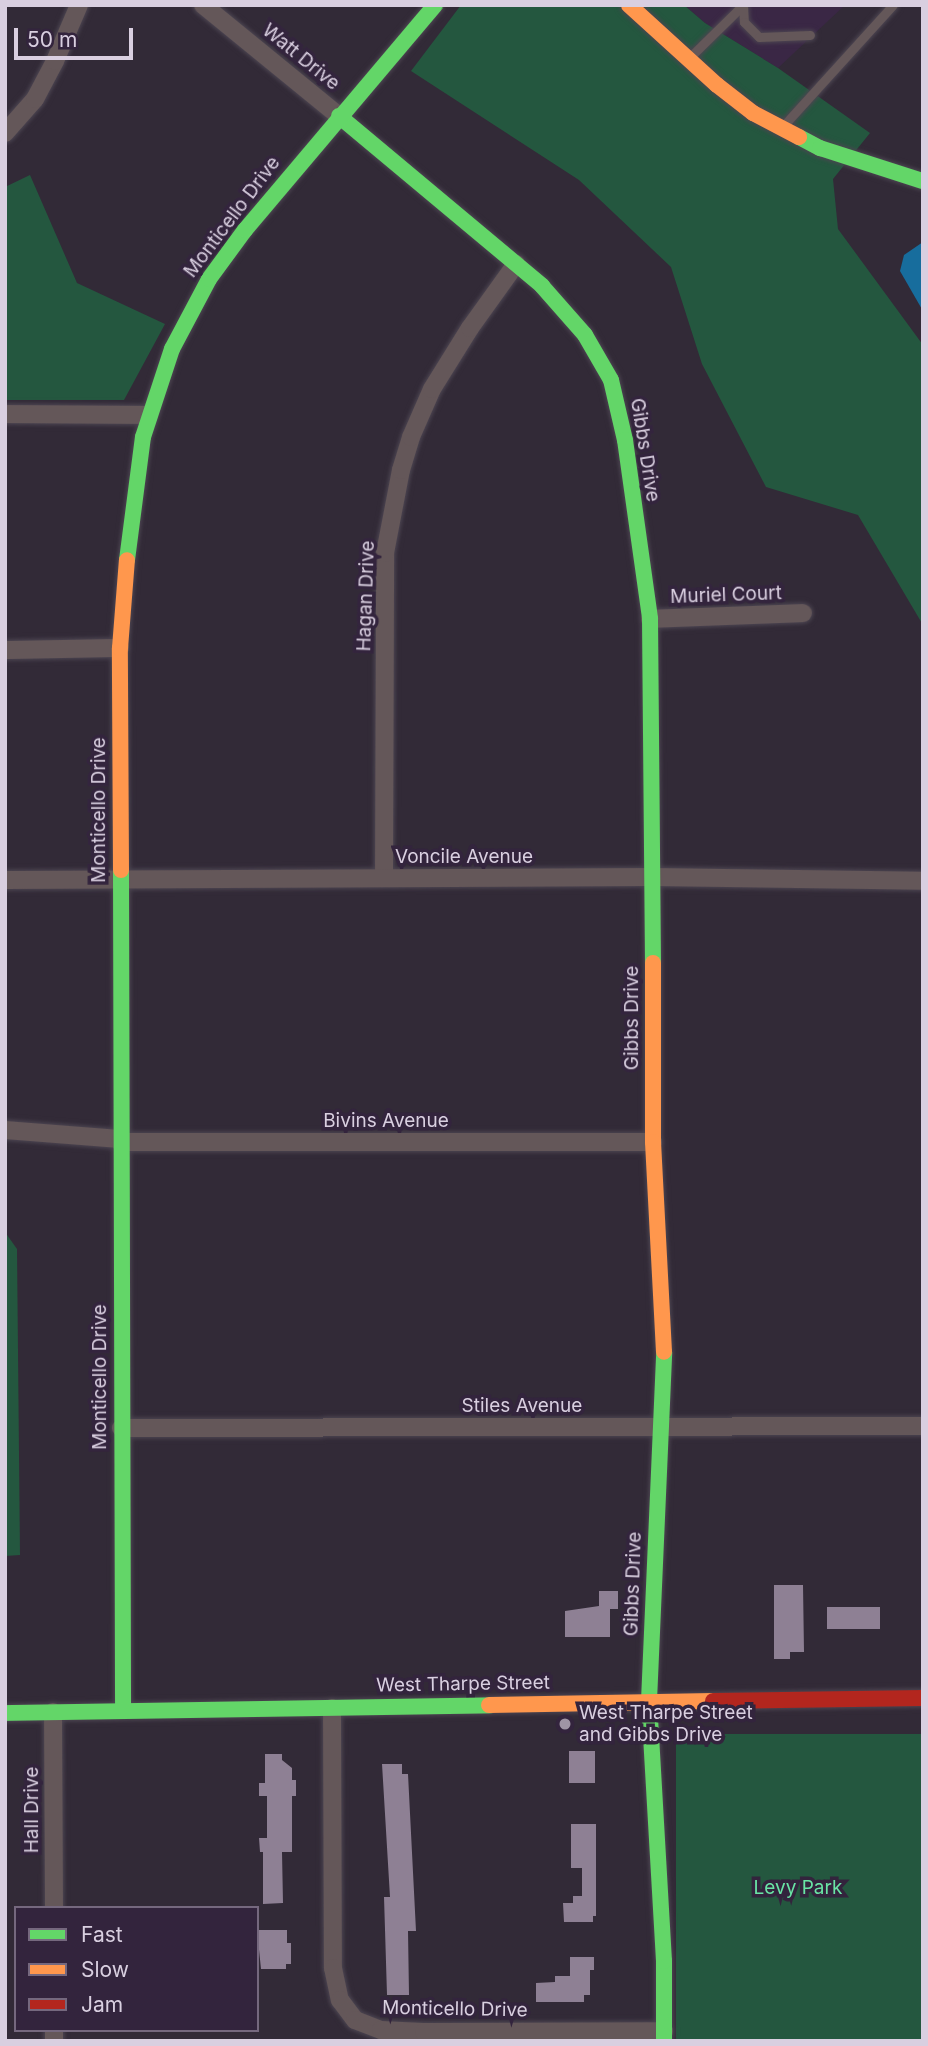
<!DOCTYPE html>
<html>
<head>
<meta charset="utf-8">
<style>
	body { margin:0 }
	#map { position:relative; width:928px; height:2046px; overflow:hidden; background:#322a37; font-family:Inter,sans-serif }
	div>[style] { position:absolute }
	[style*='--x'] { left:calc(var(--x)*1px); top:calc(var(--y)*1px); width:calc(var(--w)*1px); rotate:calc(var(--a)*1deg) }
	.built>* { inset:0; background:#3a2745 }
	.green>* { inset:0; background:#24573f; transform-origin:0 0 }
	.water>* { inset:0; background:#176d9d }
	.building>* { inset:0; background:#8e8094; transform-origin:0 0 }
	.roads { filter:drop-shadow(0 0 2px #4c4551) drop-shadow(0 0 2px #4c4551) }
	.lane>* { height:9px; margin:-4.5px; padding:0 4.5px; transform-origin:4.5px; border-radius:4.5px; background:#645759 }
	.street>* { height:18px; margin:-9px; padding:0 9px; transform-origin:9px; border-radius:9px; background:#645759 }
	.fast>* { height:16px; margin:-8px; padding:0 8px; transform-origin:8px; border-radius:8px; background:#63d668 }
	.slow>* { height:16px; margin:-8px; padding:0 8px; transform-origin:8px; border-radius:8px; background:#ff974d }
	.jam>* { height:16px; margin:-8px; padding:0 8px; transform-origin:8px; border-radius:8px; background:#b3261e }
	.dots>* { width:19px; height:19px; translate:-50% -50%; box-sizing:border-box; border:4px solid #33243d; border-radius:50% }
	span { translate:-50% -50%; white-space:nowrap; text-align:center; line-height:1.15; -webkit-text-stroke:7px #33243d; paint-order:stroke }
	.street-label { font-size:19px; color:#d9cfe0 }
	.poi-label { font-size:19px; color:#d9cfe0 }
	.left { translate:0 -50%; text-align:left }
	.park-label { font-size:19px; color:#69e5a5 }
	.frame { position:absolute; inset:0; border:7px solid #d9cfe0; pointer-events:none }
	.legend { position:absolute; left:14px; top:1906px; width:245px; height:126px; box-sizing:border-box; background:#33243d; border:2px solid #75687e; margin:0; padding:9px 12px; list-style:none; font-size:21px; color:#d9cfe0 }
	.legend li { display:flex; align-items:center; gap:14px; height:35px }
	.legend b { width:35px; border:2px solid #75687e }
	.scale { position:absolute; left:14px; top:28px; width:119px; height:32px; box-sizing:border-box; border:4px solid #d9cfe0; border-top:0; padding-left:9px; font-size:21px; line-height:24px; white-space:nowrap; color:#d9cfe0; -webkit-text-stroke:5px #33243d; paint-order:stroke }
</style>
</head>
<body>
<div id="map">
	<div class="built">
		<i style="clip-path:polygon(684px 5px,845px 5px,778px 68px,705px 23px)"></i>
	</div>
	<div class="green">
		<i style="clip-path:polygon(461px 5px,684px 5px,705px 23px,778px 68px,870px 133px,833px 179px,838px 229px,923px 345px,923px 625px,858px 515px,766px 487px,702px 364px,671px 267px,579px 180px,411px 71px)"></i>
		<i style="clip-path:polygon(30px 175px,77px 283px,165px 324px,124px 400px,5px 400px,5px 187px)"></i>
		<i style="clip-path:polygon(5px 1232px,17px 1249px,20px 1555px,5px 1556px)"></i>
		<i style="left:676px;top:1734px;width:247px;height:307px"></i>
	</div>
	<div class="water">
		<i style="clip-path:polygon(923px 242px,923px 311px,900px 271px,904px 255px)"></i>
	</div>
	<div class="building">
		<i style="clip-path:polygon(774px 1585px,803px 1585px,804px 1652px,790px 1652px,790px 1659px,774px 1659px)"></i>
		<i style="clip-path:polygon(599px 1591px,618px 1591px,618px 1609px,610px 1609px,610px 1637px,565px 1637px,565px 1611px,599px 1606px)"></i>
		<i style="left:827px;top:1607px;width:53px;height:22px"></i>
		<i style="left:569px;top:1751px;width:26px;height:32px"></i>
		<i style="clip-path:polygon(265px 1754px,282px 1754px,282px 1760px,292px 1768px,292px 1780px,296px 1780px,296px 1796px,292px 1796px,292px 1852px,282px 1852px,283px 1903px,263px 1904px,263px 1852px,260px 1852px,259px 1838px,267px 1838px,267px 1796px,259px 1796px,259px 1783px,265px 1783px)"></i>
		<i style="clip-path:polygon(382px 1764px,402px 1764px,402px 1774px,408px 1774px,416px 1931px,408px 1931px,409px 1995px,387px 1995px,384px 1897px,390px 1897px)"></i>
		<i style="clip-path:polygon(571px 1824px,596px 1824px,596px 1916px,593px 1916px,593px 1922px,564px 1922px,563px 1903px,573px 1903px,573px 1896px,582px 1896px,582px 1868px,571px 1868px)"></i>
		<i style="clip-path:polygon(257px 1930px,287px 1930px,287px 1943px,291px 1943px,291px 1964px,286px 1964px,286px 1969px,261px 1969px)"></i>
		<i style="clip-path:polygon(570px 1957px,594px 1957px,594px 1970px,590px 1970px,590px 1995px,584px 1995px,584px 2002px,536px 2002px,536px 1983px,555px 1982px,555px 1976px,570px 1976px)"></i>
	</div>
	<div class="roads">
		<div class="lane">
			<i style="--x:743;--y:5;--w:17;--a:87"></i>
			<i style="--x:744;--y:22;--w:21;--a:45"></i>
			<i style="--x:759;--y:37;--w:51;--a:-2.2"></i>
			<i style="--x:689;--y:58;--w:76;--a:-44.5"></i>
			<i style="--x:784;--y:125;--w:162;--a:-47.8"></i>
		</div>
		<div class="street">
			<i style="--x:203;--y:5;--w:176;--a:39.2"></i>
			<i style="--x:5;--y:133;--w:45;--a:-48.6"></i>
			<i style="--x:35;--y:99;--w:43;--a:-62.2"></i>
			<i style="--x:55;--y:61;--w:61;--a:-66.8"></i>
			<i style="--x:5;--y:414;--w:144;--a:0.4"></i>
			<i style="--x:650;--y:619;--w:153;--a:-2.2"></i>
			<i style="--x:5;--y:650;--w:115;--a:-1"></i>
			<i style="--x:384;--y:878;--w:325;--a:-89.8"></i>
			<i style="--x:385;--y:553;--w:85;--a:-79.1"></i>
			<i style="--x:401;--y:470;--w:34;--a:-73"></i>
			<i style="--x:411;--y:437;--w:52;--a:-66.4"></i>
			<i style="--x:432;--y:389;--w:72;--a:-58.1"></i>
			<i style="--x:470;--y:328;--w:79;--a:-54.3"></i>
			<i style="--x:5;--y:880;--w:648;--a:-0.27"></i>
			<i style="--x:653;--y:877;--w:270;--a:0.8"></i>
			<i style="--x:5;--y:1130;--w:115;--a:4.5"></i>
			<i style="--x:120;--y:1142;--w:533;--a:0"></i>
			<i style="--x:121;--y:1428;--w:802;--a:-0.14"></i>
			<i style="--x:332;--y:1708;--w:260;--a:89.8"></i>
			<i style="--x:333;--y:1968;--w:33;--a:78"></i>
			<i style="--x:340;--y:2000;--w:25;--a:53"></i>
			<i style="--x:355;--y:2020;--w:28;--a:21"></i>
			<i style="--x:381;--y:2030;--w:43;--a:2.7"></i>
			<i style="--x:424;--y:2032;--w:240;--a:-0.2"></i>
			<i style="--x:53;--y:1712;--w:196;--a:89.7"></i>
			<i style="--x:54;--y:2030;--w:11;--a:90"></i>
		</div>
		<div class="fast">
			<i style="--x:339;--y:116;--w:265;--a:39.9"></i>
			<i style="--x:542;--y:286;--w:65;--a:48.7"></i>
			<i style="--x:585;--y:335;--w:52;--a:60"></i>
			<i style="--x:611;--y:380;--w:62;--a:76.9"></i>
			<i style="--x:625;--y:440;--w:181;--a:82"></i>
			<i style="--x:650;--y:619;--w:344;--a:89.5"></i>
			<i style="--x:799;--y:137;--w:24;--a:28"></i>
			<i style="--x:820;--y:148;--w:108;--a:17.8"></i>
			<i style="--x:127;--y:560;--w:124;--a:-82.6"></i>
			<i style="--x:143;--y:437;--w:93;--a:-71.8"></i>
			<i style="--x:172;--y:349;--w:79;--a:-62.1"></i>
			<i style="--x:209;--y:279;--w:61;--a:-53.7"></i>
			<i style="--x:245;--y:230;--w:294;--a:-49.8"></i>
			<i style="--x:121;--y:870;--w:841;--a:89.86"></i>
			<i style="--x:5;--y:1713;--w:484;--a:-0.9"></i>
			<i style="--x:664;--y:2041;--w:80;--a:-90"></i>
			<i style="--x:664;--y:1961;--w:260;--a:-93.3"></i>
			<i style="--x:649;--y:1701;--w:349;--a:-87.5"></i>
		</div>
		<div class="slow">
			<i style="--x:629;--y:5;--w:119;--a:42.3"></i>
			<i style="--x:717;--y:85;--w:46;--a:37.9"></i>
			<i style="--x:753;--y:113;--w:52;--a:27.6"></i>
			<i style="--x:121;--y:870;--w:222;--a:-90.3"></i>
			<i style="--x:120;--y:648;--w:88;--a:-85.5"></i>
			<i style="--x:653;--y:963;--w:179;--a:90"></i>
			<i style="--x:653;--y:1142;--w:210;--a:87"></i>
			<i style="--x:489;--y:1705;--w:224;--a:-1"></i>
		</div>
		<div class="jam">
			<i style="--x:713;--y:1701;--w:210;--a:-0.8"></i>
		</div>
	</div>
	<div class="dots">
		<i style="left:565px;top:1724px;background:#9f95a5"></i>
	</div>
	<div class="street-label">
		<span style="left:301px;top:57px;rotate:39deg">Watt Drive</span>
		<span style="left:232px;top:217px;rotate:-53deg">Monticello Drive</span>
		<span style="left:645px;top:450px;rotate:81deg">Gibbs Drive</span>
		<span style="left:726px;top:595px;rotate:-2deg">Muriel Court</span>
		<span style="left:366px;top:596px;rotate:-88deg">Hagan Drive</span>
		<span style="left:99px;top:810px;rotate:-90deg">Monticello Drive</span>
		<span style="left:464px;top:857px">Voncile Avenue</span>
		<span style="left:632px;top:1018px;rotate:-90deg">Gibbs Drive</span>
		<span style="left:386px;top:1121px">Bivins Avenue</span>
		<span style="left:100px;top:1377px;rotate:-90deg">Monticello Drive</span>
		<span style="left:522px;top:1406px">Stiles Avenue</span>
		<span style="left:633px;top:1584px;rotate:-88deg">Gibbs Drive</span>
		<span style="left:463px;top:1684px;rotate:-1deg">West Tharpe Street</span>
		<span style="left:32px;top:1810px;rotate:-90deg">Hall Drive</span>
		<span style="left:455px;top:2009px;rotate:1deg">Monticello Drive</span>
	</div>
	<div class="poi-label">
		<span class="left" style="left:579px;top:1724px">West Tharpe Street<br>and Gibbs Drive</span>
	</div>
	<div class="park-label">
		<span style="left:798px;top:1888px">Levy Park</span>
	</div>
	<div class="frame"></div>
	<ul class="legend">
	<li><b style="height:9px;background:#63d668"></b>Fast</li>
	<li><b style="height:9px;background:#ff974d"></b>Slow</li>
	<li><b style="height:9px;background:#b3261e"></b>Jam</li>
	</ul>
	<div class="scale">50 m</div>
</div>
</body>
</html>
